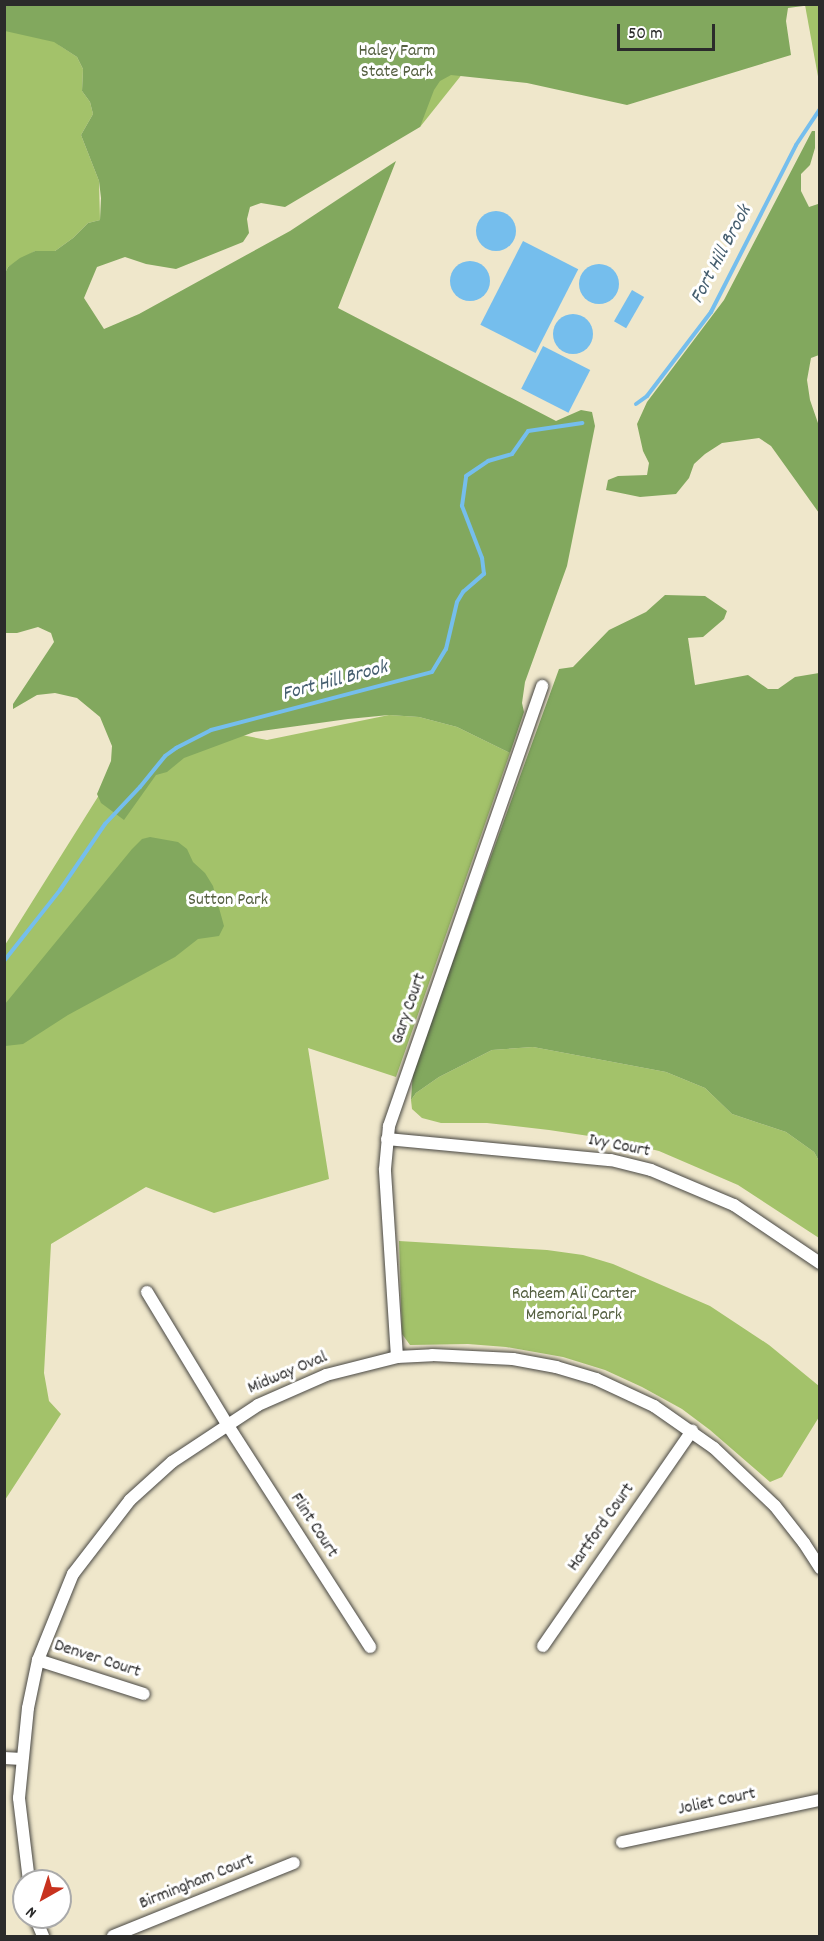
<!DOCTYPE html>
<html>
<head>
<meta charset="utf-8">
<style>
	body { margin:0 }
	#map { position:relative; width:824px; height:1941px; overflow:hidden; background:#efe7cb; font-family:Dekko,sans-serif }
	div>[style] { position:absolute }
	[style*='--x'] { left:calc(var(--x)*1px); top:calc(var(--y)*1px); width:calc(var(--w)*1px); rotate:calc(var(--a)*1deg) }
	.green>* { inset:0; background:#a3c26a }
	.forest>* { inset:0; background:#82a85e }
	.water>* { inset:0; background:#75beed; transform-origin:0 0 }
	.round { border-radius:50% }
	.stream>* { height:4px; margin:-2px; padding:0 2px; transform-origin:2px; border-radius:2px; background:#75beed }
	.roads { filter:drop-shadow(0 0 2px #484743) drop-shadow(0 0 2px #484743) }
	.street>* { height:12px; margin:-6px; padding:0 6px; transform-origin:6px; border-radius:6px; background:#fff }
	span { translate:-50% -50%; white-space:nowrap; text-align:center; line-height:1.15; -webkit-text-stroke:6px #fff; paint-order:stroke }
	.park-label { font-size:18px; color:#556041 }
	.street-label { font-size:18px; color:#2b2b2b }
	.water-label { font-size:20px; color:#455e6f; font-style:italic }
	.frame { position:absolute; inset:0; border:6px solid #2b2b2b; pointer-events:none }
	.north { position:absolute; left:12px; top:1869px; width:60px; height:60px; box-sizing:border-box; background:#fff; border:2px solid #aaa; border-radius:50%; rotate:219deg; font-size:16px; font-weight:700; line-height:24px; text-align:center; color:#2b2b2b }
	.north::after { content:''; display:block; margin:auto; width:21px; height:27px; background:#c8321e; clip-path:polygon(50% 0,100% 100%,50% 72%,0 100%) }
	.scale { position:absolute; left:617px; top:24px; width:98px; height:27px; box-sizing:border-box; border:3px solid #2b2b2b; border-top:0; padding-left:8px; font-size:18px; line-height:21px; white-space:nowrap; color:#2b2b2b; -webkit-text-stroke:4px #fff; paint-order:stroke }
</style>
</head>
<body>
<div id="map">
	<div class="green">
		<i style="clip-path:polygon(5px 5px,491px 38px,420px 127px,59px 45px,77px 57px,83px 69px,82px 91px,90px 102px,93px 114px,81px 135px,99px 181px,100px 220px,88px 223px,73px 238px,55px 251px,35px 251px,8px 267px,5px 273px)"></i>
		<i style="clip-path:polygon(805px 5px,819px 5px,819px 82px)"></i>
		<i style="clip-path:polygon(389px 715px,419px 717px,457px 727px,510px 753px,396px 1077px,308px 1048px,329px 1179px,214px 1213px,146px 1187px,51px 1244px,44px 1373px,49px 1401px,61px 1414px,5px 1500px,5px 945px,148px 717px,267px 740px)"></i>
		<i style="clip-path:polygon(533px 1047px,666px 1072px,705px 1088px,732px 1114px,786px 1132px,814px 1152px,819px 1161px,819px 1238px,738px 1185px,659px 1151px,609px 1139px,549px 1130px,487px 1123px,441px 1123px,422px 1118px,412px 1109px,411px 1100px,416px 1093px,439px 1077px,492px 1050px)"></i>
		<i style="clip-path:polygon(399px 1241px,547px 1250px,583px 1255px,613px 1264px,710px 1306px,769px 1345px,819px 1386px,819px 1417px,782px 1477px,770px 1482px,710px 1430px,682px 1409px,642px 1387px,605px 1370px,563px 1357px,506px 1347px,468px 1344px,410px 1345px,402px 1334px)"></i>
	</div>
	<div class="forest">
		<i style="clip-path:polygon(5px 4px,811px 5px,788px 8px,786px 21px,791px 55px,627px 105px,527px 83px,451px 75px,440px 81px,434px 90px,420px 127px,285px 207px,261px 203px,250px 207px,247px 219px,249px 233px,243px 242px,176px 269px,146px 264px,125px 257px,97px 267px,84px 298px,104px 329px,139px 314px,290px 231px,396px 161px,338px 308px,556px 421px,581px 410px,592px 412px,595px 426px,567px 566px,525px 682px,522px 703px,524px 712px,510px 753px,457px 727px,419px 717px,389px 715px,348px 719px,254px 732px,184px 758px,167px 772px,156px 775px,124px 820px,101px 803px,97px 794px,111px 761px,112px 746px,100px 717px,77px 698px,55px 693px,37px 695px,13px 709px,13px 704px,54px 642px,51px 633px,38px 627px,17px 633px,5px 633px,5px 273px,8px 267px,20px 258px,35px 251px,55px 251px,73px 238px,88px 223px,100px 220px,101px 198px,99px 181px,81px 135px,93px 114px,90px 102px,82px 91px,83px 69px,77px 57px,54px 42px,5px 31px)"></i>
		<i style="clip-path:polygon(812px 131px,815px 131px,815px 148px,810px 165px,801px 174px,801px 191px,809px 207px,818px 204px,819px 207px,819px 355px,811px 358px,807px 380px,810px 400px,819px 426px,819px 513px,771px 446px,759px 438px,722px 443px,705px 454px,694px 464px,689px 478px,676px 494px,640px 497px,606px 490px,608px 480px,618px 476px,647px 475px,649px 463px,643px 451px,637px 424px,647px 402px,724px 300px)"></i>
		<i style="clip-path:polygon(665px 595px,705px 596px,727px 611px,724px 619px,703px 637px,688px 638px,695px 685px,748px 675px,768px 689px,778px 689px,795px 677px,819px 673px,819px 1161px,814px 1152px,786px 1132px,732px 1114px,705px 1088px,666px 1072px,533px 1047px,492px 1050px,439px 1077px,416px 1093px,411px 1100px,413px 1071px,559px 669px,573px 667px,609px 630px,646px 612px)"></i>
		<i style="clip-path:polygon(150px 837px,178px 842px,187px 849px,193px 862px,205px 873px,213px 886px,224px 926px,219px 936px,198px 939px,175px 957px,68px 1015px,23px 1044px,5px 1046px,5px 1004px,132px 849px,142px 839px)"></i>
	</div>
	<div class="water">
		<i class="round" style="left:476px;top:211px;width:40px;height:40px"></i>
		<i style="left:523px;top:241px;width:62px;height:94px;rotate:27deg"></i>
		<i class="round" style="left:450px;top:261px;width:40px;height:40px"></i>
		<i class="round" style="left:579px;top:264px;width:40px;height:40px"></i>
		<i style="left:632px;top:290px;width:14px;height:36px;rotate:30deg"></i>
		<i class="round" style="left:553px;top:314px;width:40px;height:40px"></i>
		<i style="left:543px;top:346px;width:53px;height:48px;rotate:27deg"></i>
	</div>
	<div class="stream">
		<i style="--x:636;--y:404;--w:14;--a:-36"></i>
		<i style="--x:647;--y:396;--w:106;--a:-52.7"></i>
		<i style="--x:711;--y:312;--w:187;--a:-63"></i>
		<i style="--x:796;--y:145;--w:43;--a:-56.3"></i>
		<i style="--x:4;--y:961;--w:90;--a:-51.7"></i>
		<i style="--x:60;--y:890;--w:80;--a:-55.7"></i>
		<i style="--x:105;--y:824;--w:51;--a:-46.6"></i>
		<i style="--x:140;--y:787;--w:40;--a:-51"></i>
		<i style="--x:165;--y:756;--w:14;--a:-36"></i>
		<i style="--x:176;--y:748;--w:39;--a:-27"></i>
		<i style="--x:211;--y:730;--w:228;--a:-14.7"></i>
		<i style="--x:432;--y:672;--w:27;--a:-59"></i>
		<i style="--x:446;--y:649;--w:48;--a:-76.8"></i>
		<i style="--x:457;--y:602;--w:12;--a:-59"></i>
		<i style="--x:463;--y:592;--w:28;--a:-41"></i>
		<i style="--x:484;--y:574;--w:16;--a:-97"></i>
		<i style="--x:482;--y:558;--w:56;--a:-111"></i>
		<i style="--x:462;--y:506;--w:30;--a:-82"></i>
		<i style="--x:466;--y:476;--w:27;--a:-34"></i>
		<i style="--x:488;--y:461;--w:25;--a:-16"></i>
		<i style="--x:512;--y:454;--w:28;--a:-55"></i>
		<i style="--x:528;--y:431;--w:55;--a:-8.4"></i>
	</div>
	<div class="roads">
		<div class="street">
			<i style="--x:387;--y:1139;--w:225;--a:5.4"></i>
			<i style="--x:611;--y:1160;--w:41;--a:14"></i>
			<i style="--x:651;--y:1170;--w:90;--a:22.9"></i>
			<i style="--x:734;--y:1205;--w:104;--a:34"></i>
			<i style="--x:147;--y:1292;--w:154;--a:58.8"></i>
			<i style="--x:227;--y:1424;--w:265;--a:57.3"></i>
			<i style="--x:397;--y:1357;--w:188;--a:-93.7"></i>
			<i style="--x:385;--y:1169;--w:43;--a:-84.7"></i>
			<i style="--x:389;--y:1126;--w:466;--a:-70.8"></i>
			<i style="--x:543;--y:1646;--w:262;--a:-55.3"></i>
			<i style="--x:38;--y:1660;--w:111;--a:17.8"></i>
			<i style="--x:4;--y:1758;--w:18;--a:3"></i>
			<i style="--x:622;--y:1842;--w:202;--a:-12"></i>
			<i style="--x:29;--y:1881;--w:84;--a:-96.9"></i>
			<i style="--x:19;--y:1798;--w:90;--a:-84.3"></i>
			<i style="--x:28;--y:1708;--w:49;--a:-78.2"></i>
			<i style="--x:38;--y:1660;--w:93;--a:-67.9"></i>
			<i style="--x:73;--y:1574;--w:93;--a:-52.4"></i>
			<i style="--x:130;--y:1500;--w:57;--a:-42.1"></i>
			<i style="--x:172;--y:1462;--w:103;--a:-33.5"></i>
			<i style="--x:258;--y:1405;--w:74;--a:-23.8"></i>
			<i style="--x:326;--y:1375;--w:73;--a:-14.2"></i>
			<i style="--x:397;--y:1357;--w:35;--a:-3"></i>
			<i style="--x:432;--y:1355;--w:81;--a:2.8"></i>
			<i style="--x:513;--y:1359;--w:44;--a:10.5"></i>
			<i style="--x:556;--y:1367;--w:42;--a:16.7"></i>
			<i style="--x:596;--y:1379;--w:64;--a:25"></i>
			<i style="--x:654;--y:1406;--w:73;--a:35"></i>
			<i style="--x:714;--y:1448;--w:84;--a:43.6"></i>
			<i style="--x:775;--y:1506;--w:47;--a:51.9"></i>
			<i style="--x:804;--y:1543;--w:30;--a:57"></i>
			<i style="--x:35;--y:1917;--w:21;--a:67"></i>
			<i style="--x:113;--y:1936;--w:195;--a:-22"></i>
		</div>
	</div>
	<div class="park-label">
		<span style="left:397px;top:63px">Haley Farm<br>State Park</span>
		<span style="left:228px;top:901px">Sutton Park</span>
		<span style="left:574px;top:1306px">Raheem Ali Carter<br>Memorial Park</span>
	</div>
	<div class="street-label">
		<span style="left:410px;top:1009px;rotate:-71deg">Gary Court</span>
		<span style="left:619px;top:1147px;rotate:11deg">Ivy Court</span>
		<span style="left:288px;top:1374px;rotate:-23deg">Midway Oval</span>
		<span style="left:313px;top:1526px;rotate:57deg">Flint Court</span>
		<span style="left:602px;top:1528px;rotate:-55deg">Hartford Court</span>
		<span style="left:97px;top:1660px;rotate:18deg">Denver Court</span>
		<span style="left:717px;top:1803px;rotate:-12deg">Joliet Court</span>
		<span style="left:197px;top:1883px;rotate:-22deg">Birmingham Court</span>
	</div>
	<div class="water-label">
		<span style="left:722px;top:255px;rotate:-62deg">Fort Hill Brook</span>
		<span style="left:335px;top:682px;rotate:-15deg">Fort Hill Brook</span>
	</div>
	<div class="frame"></div>
	<div class="north">N</div>
	<div class="scale">50 m</div>
</div>
</body>
</html>
